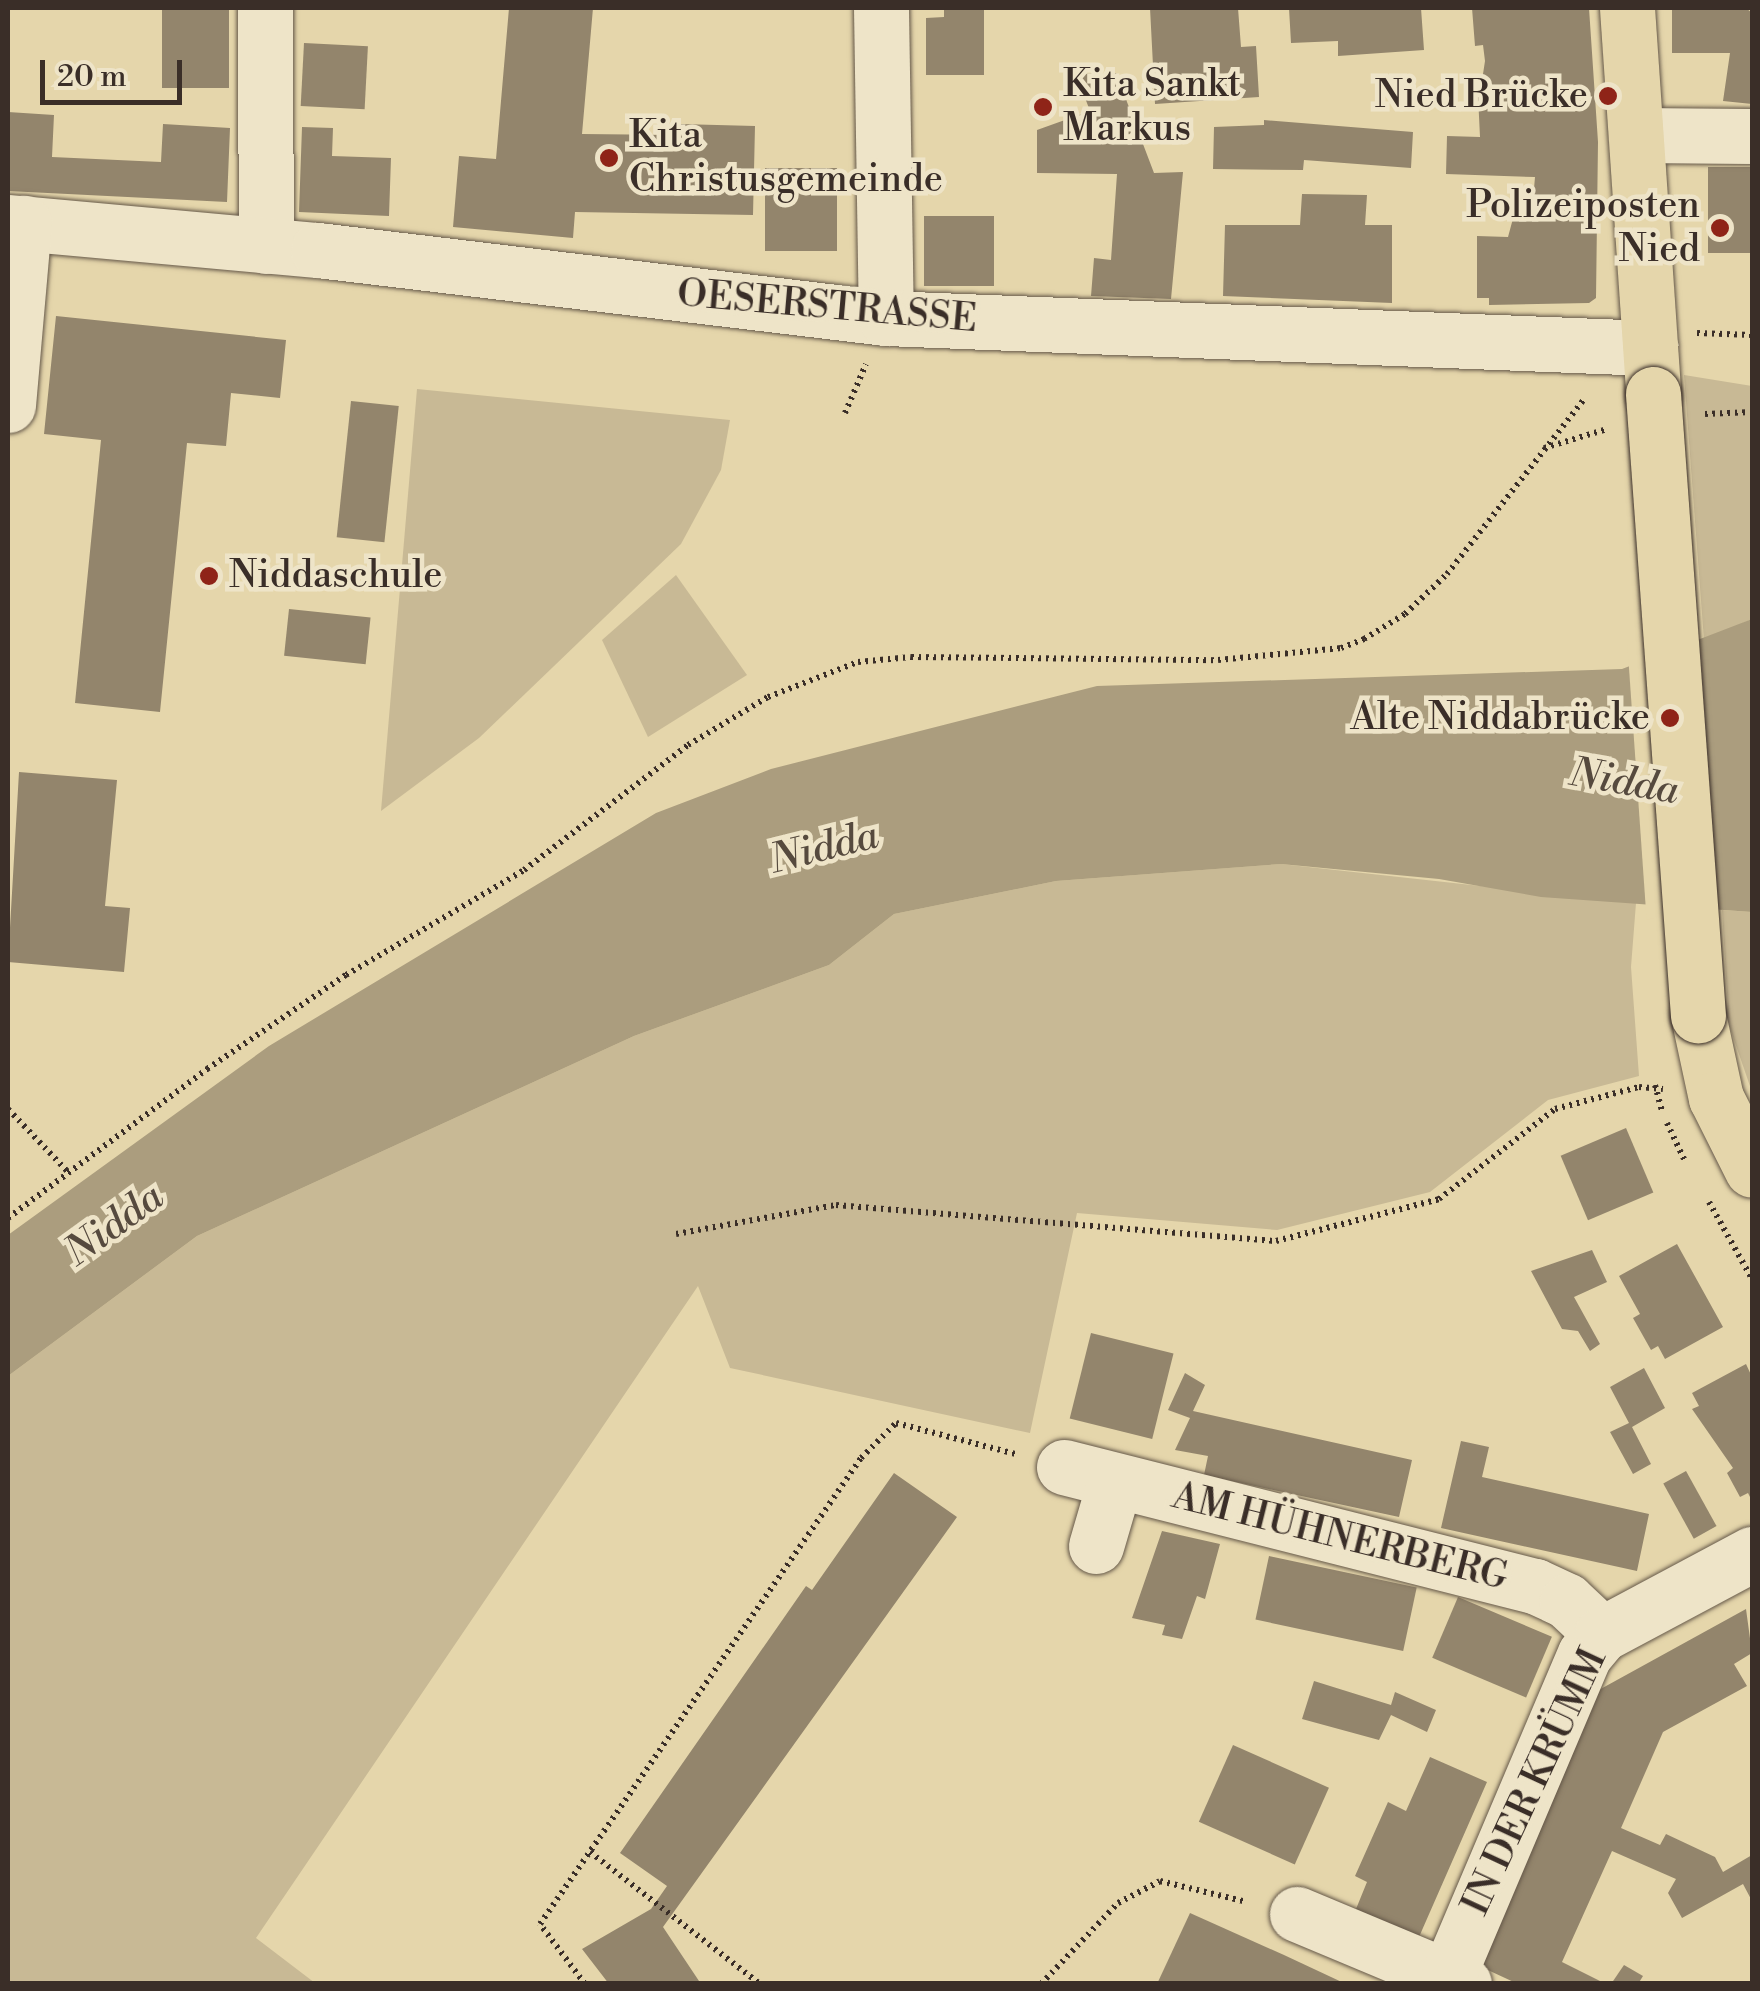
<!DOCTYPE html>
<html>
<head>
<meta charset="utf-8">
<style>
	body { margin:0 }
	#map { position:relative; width:1760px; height:1991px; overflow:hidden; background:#e5d6ab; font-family:"Libre Bodoni",serif }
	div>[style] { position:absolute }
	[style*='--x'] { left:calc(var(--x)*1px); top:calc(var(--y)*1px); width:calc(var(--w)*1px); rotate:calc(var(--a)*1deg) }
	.green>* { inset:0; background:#c8b995 }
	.water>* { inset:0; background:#ab9d7e }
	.pier>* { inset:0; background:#e5d6ab; transform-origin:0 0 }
	.building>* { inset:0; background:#93856c; transform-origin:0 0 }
	.path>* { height:6px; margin-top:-3px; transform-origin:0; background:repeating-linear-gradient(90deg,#3a2e28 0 2.5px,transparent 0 7.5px) }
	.roads { filter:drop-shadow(0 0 2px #655849) drop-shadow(0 0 2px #655849) }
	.minor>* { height:55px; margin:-27.5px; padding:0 27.5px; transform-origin:27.5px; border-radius:27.5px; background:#eee4c8 }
	.major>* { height:55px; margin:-27.5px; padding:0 27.5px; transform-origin:27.5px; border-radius:27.5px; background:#e5d6ab }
	.bridges { filter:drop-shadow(0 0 2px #3a2e28) drop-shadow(0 0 2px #3a2e28) }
	.major-bridge>* { height:55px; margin:-27.5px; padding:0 27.5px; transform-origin:27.5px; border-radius:27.5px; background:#e5d6ab }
	.dots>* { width:28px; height:28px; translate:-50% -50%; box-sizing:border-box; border:5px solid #eee4c8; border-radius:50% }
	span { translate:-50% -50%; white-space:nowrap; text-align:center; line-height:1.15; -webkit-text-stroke:9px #eee4c8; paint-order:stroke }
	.poi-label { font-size:38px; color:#3a2e28 }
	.left { translate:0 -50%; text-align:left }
	.right { translate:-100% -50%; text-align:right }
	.street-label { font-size:38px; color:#3a2e28 }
	.water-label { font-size:40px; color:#564a3e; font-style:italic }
	.frame { position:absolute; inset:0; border:10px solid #3a2e28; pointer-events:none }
	.scale { position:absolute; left:40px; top:60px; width:142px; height:45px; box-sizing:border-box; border:5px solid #3a2e28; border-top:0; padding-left:12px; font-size:30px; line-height:35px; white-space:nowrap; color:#3a2e28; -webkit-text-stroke:8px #eee4c8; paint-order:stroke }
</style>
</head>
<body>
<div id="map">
	<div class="green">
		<i style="clip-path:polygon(1684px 375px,1752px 386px,1752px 619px,1704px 640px)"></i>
		<i style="clip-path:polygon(417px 389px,730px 420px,721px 470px,681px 544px,479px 738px,381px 811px)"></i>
		<i style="clip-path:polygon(676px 575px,747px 675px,648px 737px,602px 640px)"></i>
		<i style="clip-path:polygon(1281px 864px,1636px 903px,1631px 967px,1639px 1076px,1548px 1100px,1430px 1192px,1277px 1230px,1077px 1213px,1030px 1433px,730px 1368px,698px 1286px,256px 1938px,315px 1983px,8px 1983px,8px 1376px,197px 1236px,634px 1036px,829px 965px,894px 914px,1056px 881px)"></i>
		<i style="clip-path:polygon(1722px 910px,1752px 912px,1752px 1092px,1729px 1025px)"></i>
	</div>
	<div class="water">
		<i style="clip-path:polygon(1752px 619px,1752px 912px,1541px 897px,1439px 879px,1281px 864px,1056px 881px,894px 914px,829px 965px,634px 1036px,197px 1236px,8px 1376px,8px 1235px,269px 1046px,656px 813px,771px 769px,1097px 686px,1622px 669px)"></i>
	</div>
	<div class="pier">
		<i style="left:1699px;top:637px;width:278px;height:72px;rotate:86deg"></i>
	</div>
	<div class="building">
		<i style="left:162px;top:8px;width:67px;height:80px"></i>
		<i style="clip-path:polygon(509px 8px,593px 8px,582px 134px,678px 135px,679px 124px,755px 126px,753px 215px,575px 212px,573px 238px,453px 227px,459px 156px,496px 159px)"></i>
		<i style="clip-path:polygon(944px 8px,984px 8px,984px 75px,926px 75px,926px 18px,944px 17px)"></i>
		<i style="clip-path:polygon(1150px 8px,1238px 8px,1241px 47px,1256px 46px,1259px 97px,1155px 104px)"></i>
		<i style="clip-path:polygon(1289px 8px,1421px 8px,1424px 50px,1338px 56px,1338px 41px,1291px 43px)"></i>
		<i style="clip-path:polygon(1472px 8px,1589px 8px,1598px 142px,1596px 298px,1589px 303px,1489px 305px,1489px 298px,1477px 298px,1477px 236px,1508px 237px,1518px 200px,1533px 200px,1535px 177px,1446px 174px,1447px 136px,1480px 137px,1477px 75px,1483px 74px,1485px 61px,1483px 45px,1475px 46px)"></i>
		<i style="clip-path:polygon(1672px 8px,1746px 8px,1752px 13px,1752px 104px,1723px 101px,1730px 53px,1672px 53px)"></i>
		<i style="left:304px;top:43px;width:64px;height:63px;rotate:3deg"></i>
		<i style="clip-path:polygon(1116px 73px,1154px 173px,1183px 172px,1171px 299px,1091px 296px,1094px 258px,1111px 260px,1117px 174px,1037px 173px,1037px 130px,1090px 111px,1076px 74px)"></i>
		<i style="clip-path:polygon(8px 112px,54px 115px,52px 157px,161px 162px,163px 124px,230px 128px,227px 202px,8px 191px)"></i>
		<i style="clip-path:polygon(1264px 120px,1413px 132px,1411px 168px,1304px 160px,1303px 170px,1213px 169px,1214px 127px,1264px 125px)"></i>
		<i style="clip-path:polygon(302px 127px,333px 128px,332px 156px,391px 158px,389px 216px,299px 212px)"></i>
		<i style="left:1708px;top:167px;width:44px;height:86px"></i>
		<i style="left:765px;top:168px;width:72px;height:83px"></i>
		<i style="clip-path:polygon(1302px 194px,1367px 195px,1365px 225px,1392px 225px,1392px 303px,1223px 296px,1225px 225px,1300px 225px)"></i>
		<i style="left:924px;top:216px;width:70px;height:70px"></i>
		<i style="clip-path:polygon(56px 316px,286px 340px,280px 398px,231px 393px,226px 446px,187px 443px,160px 712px,75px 703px,101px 440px,44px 434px)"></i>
		<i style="left:351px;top:401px;width:48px;height:137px;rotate:6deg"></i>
		<i style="left:289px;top:609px;width:82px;height:47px;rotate:6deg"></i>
		<i style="clip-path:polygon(19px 772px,117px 780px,105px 906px,130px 908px,124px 972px,8px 962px)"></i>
		<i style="left:1626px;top:1128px;width:70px;height:71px;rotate:67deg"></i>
		<i style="clip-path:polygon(1677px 1244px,1723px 1327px,1665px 1359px,1658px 1346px,1651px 1350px,1633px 1318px,1640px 1314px,1619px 1276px)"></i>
		<i style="clip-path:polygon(1592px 1250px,1607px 1282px,1574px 1297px,1600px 1344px,1590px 1351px,1578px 1331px,1562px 1329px,1531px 1271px)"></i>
		<i style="left:1091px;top:1333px;width:85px;height:88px;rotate:14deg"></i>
		<i style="clip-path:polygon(1746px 1364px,1752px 1377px,1752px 1501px,1748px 1493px,1740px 1497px,1727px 1473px,1733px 1468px,1692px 1409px,1699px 1406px,1692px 1393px)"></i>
		<i style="clip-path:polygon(1644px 1368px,1665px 1408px,1632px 1427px,1651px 1464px,1633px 1474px,1610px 1432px,1629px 1423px,1610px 1387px)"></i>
		<i style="clip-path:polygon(1185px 1373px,1205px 1385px,1193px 1411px,1412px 1460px,1399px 1517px,1204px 1475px,1208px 1456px,1175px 1450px,1190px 1418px,1168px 1410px)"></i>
		<i style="clip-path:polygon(1461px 1441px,1489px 1447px,1482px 1477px,1649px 1514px,1637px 1571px,1441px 1528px)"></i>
		<i style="left:1686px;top:1471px;width:63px;height:26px;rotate:61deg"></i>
		<i style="clip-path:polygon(894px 1473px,957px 1517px,663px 1927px,701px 1984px,609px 1984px,582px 1949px,651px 1909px,667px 1886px,620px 1853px,806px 1586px,812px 1590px)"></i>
		<i style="clip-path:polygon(1162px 1531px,1220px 1544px,1205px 1599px,1197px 1596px,1182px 1639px,1162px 1635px,1165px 1625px,1132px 1618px)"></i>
		<i style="left:1269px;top:1556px;width:151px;height:65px;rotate:12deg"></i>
		<i style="left:1458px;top:1597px;width:102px;height:66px;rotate:23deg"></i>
		<i style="clip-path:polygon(1746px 1609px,1752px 1653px,1734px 1664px,1747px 1686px,1663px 1732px,1621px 1828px,1660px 1845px,1666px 1834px,1715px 1857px,1723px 1872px,1752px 1855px,1752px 1901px,1743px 1884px,1682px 1918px,1668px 1893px,1676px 1879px,1612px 1851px,1562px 1962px,1606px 1984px,1518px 1984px,1477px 1965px,1597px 1691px)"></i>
		<i style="clip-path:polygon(1314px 1681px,1391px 1705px,1395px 1692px,1436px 1710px,1427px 1732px,1391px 1715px,1379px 1740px,1302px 1719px)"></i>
		<i style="left:1233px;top:1745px;width:105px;height:84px;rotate:24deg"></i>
		<i style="clip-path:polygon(1430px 1757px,1487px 1782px,1419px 1937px,1356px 1909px,1367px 1882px,1355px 1876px,1388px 1802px,1406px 1811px)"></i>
		<i style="clip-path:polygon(1190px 1913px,1284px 1955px,1346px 1984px,1157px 1984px)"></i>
		<i style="clip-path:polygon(1624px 1965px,1643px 1976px,1638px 1984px,1611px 1984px)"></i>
	</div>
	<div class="path">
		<i style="--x:1697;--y:333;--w:55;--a:2.1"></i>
		<i style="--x:845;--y:413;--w:53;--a:-66.8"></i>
		<i style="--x:1705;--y:414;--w:47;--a:-2.4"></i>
		<i style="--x:1544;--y:448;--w:63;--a:-16.7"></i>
		<i style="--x:1655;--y:1085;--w:27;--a:75"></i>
		<i style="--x:8;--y:1109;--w:87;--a:46.4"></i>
		<i style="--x:1667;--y:1123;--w:42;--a:64.7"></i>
		<i style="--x:1709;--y:1202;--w:88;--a:60.8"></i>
		<i style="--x:8;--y:1218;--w:249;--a:-36.8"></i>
		<i style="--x:207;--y:1069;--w:168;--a:-34.1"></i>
		<i style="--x:346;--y:975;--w:207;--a:-30.5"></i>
		<i style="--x:524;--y:870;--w:206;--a:-37.3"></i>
		<i style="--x:688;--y:745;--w:93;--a:-31"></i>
		<i style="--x:768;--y:697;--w:97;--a:-21.3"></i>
		<i style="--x:858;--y:662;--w:53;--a:-5.4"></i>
		<i style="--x:911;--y:657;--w:307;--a:0.6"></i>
		<i style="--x:1218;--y:660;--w:124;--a:-5.6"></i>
		<i style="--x:1341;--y:648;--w:25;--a:-21"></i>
		<i style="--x:1364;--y:639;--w:48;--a:-31.4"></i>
		<i style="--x:1405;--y:614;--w:58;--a:-43.6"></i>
		<i style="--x:1447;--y:574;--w:224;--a:-51.9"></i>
		<i style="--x:676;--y:1234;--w:163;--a:-10.3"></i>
		<i style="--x:836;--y:1205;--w:441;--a:4.7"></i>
		<i style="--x:1276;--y:1241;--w:168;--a:-14.4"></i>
		<i style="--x:1439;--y:1199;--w:147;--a:-37.8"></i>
		<i style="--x:1555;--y:1109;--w:87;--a:-14.7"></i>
		<i style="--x:1639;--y:1087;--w:24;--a:5"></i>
		<i style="--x:590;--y:1852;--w:215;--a:37.8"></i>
		<i style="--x:585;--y:1984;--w:75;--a:-126.9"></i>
		<i style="--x:540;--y:1924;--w:566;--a:-55.44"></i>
		<i style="--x:861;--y:1458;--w:49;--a:-45"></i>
		<i style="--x:896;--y:1423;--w:124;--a:14.5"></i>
		<i style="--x:1041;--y:1984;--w:112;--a:-46.5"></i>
		<i style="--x:1118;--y:1903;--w:47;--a:-27.6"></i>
		<i style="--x:1160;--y:1881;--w:89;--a:13.6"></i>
	</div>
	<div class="roads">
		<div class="minor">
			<i style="--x:265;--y:8;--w:238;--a:89.8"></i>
			<i style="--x:881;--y:8;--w:310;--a:89.1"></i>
			<i style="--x:1636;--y:135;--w:116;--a:0.5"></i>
			<i style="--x:8;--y:222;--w:311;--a:5.2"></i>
			<i style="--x:318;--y:250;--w:572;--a:6.83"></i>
			<i style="--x:886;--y:318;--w:765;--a:2.25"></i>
			<i style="--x:8;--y:405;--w:183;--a:-85"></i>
			<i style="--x:1064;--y:1467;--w:486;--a:14.2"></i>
			<i style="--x:1535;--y:1586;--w:35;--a:25"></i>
			<i style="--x:1567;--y:1601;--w:48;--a:43.3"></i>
			<i style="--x:1096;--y:1546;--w:68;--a:-73.7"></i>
			<i style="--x:1297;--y:1914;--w:181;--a:22.7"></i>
			<i style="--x:1448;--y:1976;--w:350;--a:-67"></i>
			<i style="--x:1585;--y:1654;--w:26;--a:-50"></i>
			<i style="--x:1602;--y:1634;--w:170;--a:-28.1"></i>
		</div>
		<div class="major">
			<i style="--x:1627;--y:8;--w:387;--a:86.1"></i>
			<i style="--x:1698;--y:1015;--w:85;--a:77.8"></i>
			<i style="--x:1716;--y:1098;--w:80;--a:63.4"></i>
		</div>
	</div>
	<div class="bridges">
		<div class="major-bridge">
			<i style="--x:1653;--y:394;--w:623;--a:85.86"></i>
		</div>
	</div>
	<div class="dots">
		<i style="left:1608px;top:96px;background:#8f2418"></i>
		<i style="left:1043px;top:107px;background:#8f2418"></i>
		<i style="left:609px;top:158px;background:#8f2418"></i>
		<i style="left:1720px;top:228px;background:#8f2418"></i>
		<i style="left:209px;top:576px;background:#8f2418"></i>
		<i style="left:1670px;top:718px;background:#8f2418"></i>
	</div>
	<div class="poi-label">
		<span class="left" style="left:1063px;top:107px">Kita Sankt<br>Markus</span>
		<span class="right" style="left:1588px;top:96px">Nied Brücke</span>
		<span class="left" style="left:629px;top:158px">Kita<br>Christusgemeinde</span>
		<span class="right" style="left:1700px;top:228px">Polizeiposten<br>Nied</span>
		<span class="left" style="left:229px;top:576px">Niddaschule</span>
		<span class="right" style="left:1650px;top:718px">Alte Niddabrücke</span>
	</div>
	<div class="street-label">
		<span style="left:827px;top:307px;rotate:5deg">OESERSTRASSE</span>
		<span style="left:1340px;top:1537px;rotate:14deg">AM HÜHNERBERG</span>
		<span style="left:1535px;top:1782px;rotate:-65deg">IN DER KRÜMM</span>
	</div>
	<div class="water-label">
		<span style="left:1624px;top:782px;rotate:10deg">Nidda</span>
		<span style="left:824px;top:848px;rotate:-14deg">Nidda</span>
		<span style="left:114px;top:1225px;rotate:-36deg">Nidda</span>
	</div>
	<div class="frame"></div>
	<div class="scale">20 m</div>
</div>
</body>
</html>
